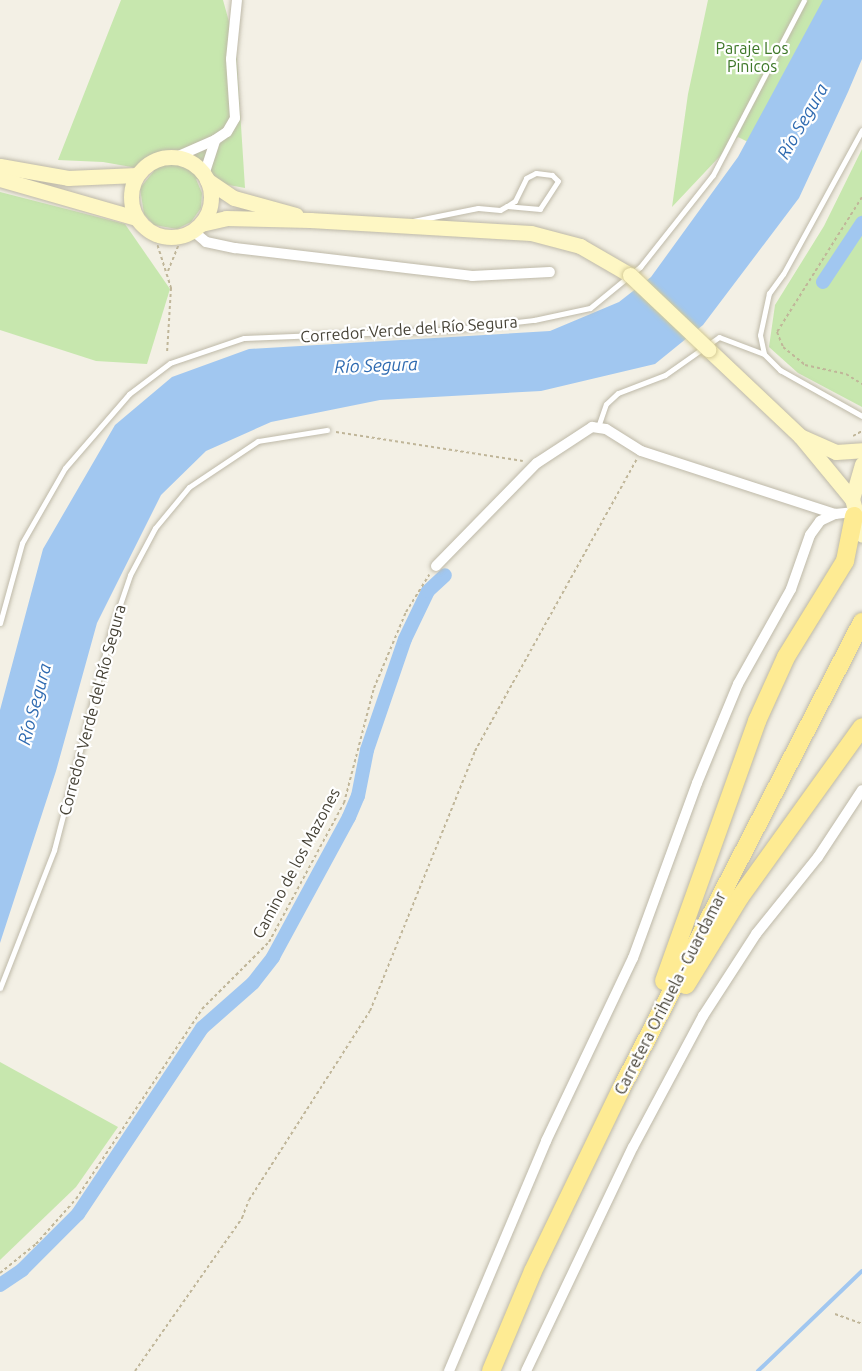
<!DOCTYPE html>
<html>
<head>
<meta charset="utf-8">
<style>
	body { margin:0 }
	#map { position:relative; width:862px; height:1371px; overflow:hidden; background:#f3f0e5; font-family:Ubuntu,sans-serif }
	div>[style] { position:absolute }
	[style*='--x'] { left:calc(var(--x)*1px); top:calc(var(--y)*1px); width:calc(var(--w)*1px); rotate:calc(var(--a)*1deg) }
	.green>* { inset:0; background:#c7e7ae }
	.water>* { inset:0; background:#a1c7f0 }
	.stream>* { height:4px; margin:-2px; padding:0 2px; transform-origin:2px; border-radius:2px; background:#a1c7f0 }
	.canal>* { height:14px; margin:-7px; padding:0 7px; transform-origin:7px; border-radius:7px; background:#a1c7f0 }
	.path>* { height:2px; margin-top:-1px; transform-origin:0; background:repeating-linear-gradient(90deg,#c0b699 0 3px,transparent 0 6px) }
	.roads { filter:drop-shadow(0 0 2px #beb9a8) drop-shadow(0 0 2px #beb9a8) }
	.lane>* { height:5px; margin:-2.5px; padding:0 2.5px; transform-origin:2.5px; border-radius:2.5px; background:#fff }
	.street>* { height:10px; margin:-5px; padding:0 5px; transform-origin:5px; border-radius:5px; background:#fff }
	.secondary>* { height:15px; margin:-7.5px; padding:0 7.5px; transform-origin:7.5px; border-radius:7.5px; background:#fef7c4 }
	.secondary>.ring { margin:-7.5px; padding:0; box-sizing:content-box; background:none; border:15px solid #fef7c4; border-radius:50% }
	.primary>* { height:18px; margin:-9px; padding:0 9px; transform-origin:9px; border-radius:9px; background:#feeb93 }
	.bridges { filter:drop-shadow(0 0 2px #d3c995) drop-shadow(0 0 2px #d3c995) }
	.secondary-bridge>* { height:15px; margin:-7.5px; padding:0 7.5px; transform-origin:7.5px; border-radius:7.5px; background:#fef7c4 }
	span { translate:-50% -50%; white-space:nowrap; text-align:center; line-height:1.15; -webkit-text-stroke:4.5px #fff; paint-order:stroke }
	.park-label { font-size:16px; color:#3d7728 }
	.street-label { font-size:16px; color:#454135 }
	.water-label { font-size:18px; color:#2f6bb1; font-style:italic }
</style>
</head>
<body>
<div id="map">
	<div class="green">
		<i style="clip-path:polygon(121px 0,223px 0,236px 47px,245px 188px,196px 179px,202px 193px,201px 208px,191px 222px,177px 229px,154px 225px,144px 214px,140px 188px,154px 171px,103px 162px,58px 160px)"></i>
		<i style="clip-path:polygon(708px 0,836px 0,758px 147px,738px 137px,672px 207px,688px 94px)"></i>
		<i style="clip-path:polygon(862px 149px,862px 407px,798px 373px,769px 347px,775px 305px,824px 226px)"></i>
		<i style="clip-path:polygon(0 192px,125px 224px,170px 289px,147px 364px,96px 361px,0 330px)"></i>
		<i style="clip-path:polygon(0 1062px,118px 1127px,76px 1187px,0 1260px)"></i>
	</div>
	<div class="water">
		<i style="clip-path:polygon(823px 0,862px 0,862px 59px,848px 92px,799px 198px,703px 325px,655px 364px,541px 391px,380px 400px,271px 422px,206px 451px,161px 495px,97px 623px,56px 771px,0 943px,0 710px,43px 549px,115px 425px,172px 377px,249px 349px,550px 331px,619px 302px,651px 277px,738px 157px)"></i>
	</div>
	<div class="stream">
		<i style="--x:758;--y:1371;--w:144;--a:-43.9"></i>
	</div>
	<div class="canal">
		<i style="--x:823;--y:282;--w:71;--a:-56.5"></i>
		<i style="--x:0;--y:1285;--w:27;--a:-34"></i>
		<i style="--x:22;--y:1270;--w:79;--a:-45"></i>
		<i style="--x:78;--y:1214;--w:224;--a:-56.3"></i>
		<i style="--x:202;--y:1028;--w:68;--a:-41.4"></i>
		<i style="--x:253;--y:983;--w:33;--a:-52"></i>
		<i style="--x:273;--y:957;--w:159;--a:-61.5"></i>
		<i style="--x:349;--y:817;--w:23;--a:-67"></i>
		<i style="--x:358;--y:796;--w:47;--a:-78.9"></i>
		<i style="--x:367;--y:750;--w:117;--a:-71.1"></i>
		<i style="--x:405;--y:639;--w:53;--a:-64.4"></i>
		<i style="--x:428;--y:591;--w:23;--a:-43"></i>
	</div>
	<div class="path">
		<i style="--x:862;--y:197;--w:160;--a:122.2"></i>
		<i style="--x:777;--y:332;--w:16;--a:68"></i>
		<i style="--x:783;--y:347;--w:28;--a:39"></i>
		<i style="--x:805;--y:365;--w:42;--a:12.4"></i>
		<i style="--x:846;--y:374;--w:19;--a:32"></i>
		<i style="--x:154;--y:234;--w:57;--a:72.5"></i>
		<i style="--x:171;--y:288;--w:66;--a:93.5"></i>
		<i style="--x:168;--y:271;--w:38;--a:-68"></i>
		<i style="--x:336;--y:432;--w:189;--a:8.8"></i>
		<i style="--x:853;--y:436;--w:10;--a:-29"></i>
		<i style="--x:0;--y:1273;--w:46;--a:-38.9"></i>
		<i style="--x:36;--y:1244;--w:60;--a:-48.4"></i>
		<i style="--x:76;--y:1199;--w:228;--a:-56.4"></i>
		<i style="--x:202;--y:1009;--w:95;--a:-45"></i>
		<i style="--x:269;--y:942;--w:158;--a:-61.7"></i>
		<i style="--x:344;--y:803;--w:119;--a:-75.4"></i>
		<i style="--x:374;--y:688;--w:82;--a:-67.2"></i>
		<i style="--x:406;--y:612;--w:44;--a:-58.1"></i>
		<i style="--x:835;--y:1314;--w:29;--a:20"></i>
		<i style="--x:135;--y:1371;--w:187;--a:-55"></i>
		<i style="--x:242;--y:1218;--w:19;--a:-69"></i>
		<i style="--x:249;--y:1200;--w:224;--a:-57.4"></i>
		<i style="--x:370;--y:1011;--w:280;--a:-68"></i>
		<i style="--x:475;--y:751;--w:333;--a:-61"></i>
	</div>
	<div class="roads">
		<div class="lane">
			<i style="--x:862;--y:130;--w:164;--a:118.7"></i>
			<i style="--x:783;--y:274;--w:24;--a:126"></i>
			<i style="--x:769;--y:293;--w:43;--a:102.1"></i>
			<i style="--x:760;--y:335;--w:19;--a:78"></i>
			<i style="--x:764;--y:354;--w:23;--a:45"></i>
			<i style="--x:780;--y:370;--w:94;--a:29.3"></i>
			<i style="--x:413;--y:221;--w:66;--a:-11.3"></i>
			<i style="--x:478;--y:208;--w:22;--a:5"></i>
			<i style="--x:500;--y:210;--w:8;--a:-30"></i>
			<i style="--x:507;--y:206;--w:9;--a:-32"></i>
			<i style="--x:515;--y:201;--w:25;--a:-64"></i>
			<i style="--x:526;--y:178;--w:11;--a:-27"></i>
			<i style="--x:536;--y:173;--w:16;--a:7"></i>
			<i style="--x:552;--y:175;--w:8;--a:45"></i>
			<i style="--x:558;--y:181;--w:33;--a:123"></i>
			<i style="--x:540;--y:209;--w:33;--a:-175"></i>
			<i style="--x:598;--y:427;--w:24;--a:-71"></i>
			<i style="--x:606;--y:404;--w:16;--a:-43"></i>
			<i style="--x:618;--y:393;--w:50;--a:-21"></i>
			<i style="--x:665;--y:375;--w:66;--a:-35.1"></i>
			<i style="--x:719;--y:337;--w:48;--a:20.7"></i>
			<i style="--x:0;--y:623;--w:83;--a:-74.6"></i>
			<i style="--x:22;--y:543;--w:86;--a:-60.2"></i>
			<i style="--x:65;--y:468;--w:98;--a:-49.1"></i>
			<i style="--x:129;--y:394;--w:51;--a:-37.1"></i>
			<i style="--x:170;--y:363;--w:78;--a:-18.7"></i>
			<i style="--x:244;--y:338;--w:203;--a:-2.3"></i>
			<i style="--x:447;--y:330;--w:88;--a:-6.6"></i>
			<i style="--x:534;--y:320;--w:57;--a:-12.1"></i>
			<i style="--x:590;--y:308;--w:65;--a:-39.4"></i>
			<i style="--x:640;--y:267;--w:117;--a:-51.6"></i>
			<i style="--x:713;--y:175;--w:197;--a:-62.5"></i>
			<i style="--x:0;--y:988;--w:148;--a:-68.6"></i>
			<i style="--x:54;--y:850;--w:229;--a:-75.4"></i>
			<i style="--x:112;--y:628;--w:56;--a:-71.2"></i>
			<i style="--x:130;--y:575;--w:53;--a:-62"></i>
			<i style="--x:155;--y:528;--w:53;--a:-50.3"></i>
			<i style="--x:189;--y:487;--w:83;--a:-33.7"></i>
			<i style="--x:258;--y:441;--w:70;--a:-9.1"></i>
		</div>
		<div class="street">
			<i style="--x:176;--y:157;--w:43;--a:-23.6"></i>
			<i style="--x:215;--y:140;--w:14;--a:-34"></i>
			<i style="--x:227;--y:132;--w:16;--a:-60"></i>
			<i style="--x:235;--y:118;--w:59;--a:-93.9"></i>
			<i style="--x:231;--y:59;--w:59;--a:-84.2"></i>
			<i style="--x:204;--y:175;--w:36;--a:-72"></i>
			<i style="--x:193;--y:231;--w:17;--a:40"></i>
			<i style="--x:206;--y:242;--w:30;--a:12"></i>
			<i style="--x:235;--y:248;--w:239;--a:6.7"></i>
			<i style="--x:472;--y:276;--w:78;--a:-2.9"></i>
			<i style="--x:436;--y:566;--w:144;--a:-45.6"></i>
			<i style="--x:537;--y:463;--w:66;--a:-33.2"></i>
			<i style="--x:592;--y:427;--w:14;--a:8"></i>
			<i style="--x:606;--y:429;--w:41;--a:32.2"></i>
			<i style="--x:641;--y:451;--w:204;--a:18"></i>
			<i style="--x:835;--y:514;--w:18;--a:-6"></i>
			<i style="--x:449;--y:1371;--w:250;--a:-67.1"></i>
			<i style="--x:546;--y:1141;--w:203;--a:-64.6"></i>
			<i style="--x:633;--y:958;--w:186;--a:-69.9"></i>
			<i style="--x:697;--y:783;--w:107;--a:-67.5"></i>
			<i style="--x:738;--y:684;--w:109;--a:-60.8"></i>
			<i style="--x:791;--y:589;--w:57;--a:-70.6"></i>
			<i style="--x:810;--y:535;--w:17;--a:-54"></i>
			<i style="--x:820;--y:521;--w:17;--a:-25"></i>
			<i style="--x:526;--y:1371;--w:248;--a:-64.5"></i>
			<i style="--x:633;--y:1147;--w:149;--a:-61.9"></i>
			<i style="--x:703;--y:1016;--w:98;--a:-57.1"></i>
			<i style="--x:756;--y:934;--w:99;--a:-51.2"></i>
			<i style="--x:818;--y:857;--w:80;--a:-56.7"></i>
		</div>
		<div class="secondary">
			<i class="ring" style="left:131px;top:157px;width:65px;height:65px"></i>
			<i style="--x:0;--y:166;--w:69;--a:10"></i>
			<i style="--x:68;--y:178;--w:69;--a:-2.5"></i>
			<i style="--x:0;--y:179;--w:141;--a:16"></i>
			<i style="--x:207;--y:180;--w:32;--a:34"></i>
			<i style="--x:234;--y:198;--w:64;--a:15.3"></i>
			<i style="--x:201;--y:224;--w:26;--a:-13"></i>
			<i style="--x:226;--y:218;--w:84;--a:1.4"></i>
			<i style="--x:310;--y:220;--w:221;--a:3.4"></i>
			<i style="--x:531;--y:233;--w:51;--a:14.9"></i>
			<i style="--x:580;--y:246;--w:58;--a:30.1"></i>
			<i style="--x:708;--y:349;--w:127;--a:43.4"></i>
			<i style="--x:800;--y:436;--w:82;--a:50.5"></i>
			<i style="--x:800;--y:436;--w:39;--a:24"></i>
			<i style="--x:836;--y:452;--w:26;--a:-4"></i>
			<i style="--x:862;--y:464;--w:36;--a:106"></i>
			<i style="--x:852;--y:499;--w:37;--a:74"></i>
		</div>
		<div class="primary">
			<i style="--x:664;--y:981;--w:276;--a:-70.3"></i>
			<i style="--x:757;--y:721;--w:70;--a:-65.6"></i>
			<i style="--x:786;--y:657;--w:113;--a:-58.4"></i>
			<i style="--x:845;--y:561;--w:46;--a:-78.7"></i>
			<i style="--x:686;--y:985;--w:103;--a:-58.5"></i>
			<i style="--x:740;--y:897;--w:209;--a:-54.3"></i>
			<i style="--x:491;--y:1371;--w:108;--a:-67.2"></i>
			<i style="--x:533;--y:1271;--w:200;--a:-64.2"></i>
			<i style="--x:620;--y:1091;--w:528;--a:-62.71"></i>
		</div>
	</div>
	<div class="bridges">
		<div class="secondary-bridge">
			<i style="--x:630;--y:275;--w:108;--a:43.5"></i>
		</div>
	</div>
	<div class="park-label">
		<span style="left:752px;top:57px">Paraje Los<br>Pinicos</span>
	</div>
	<div class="street-label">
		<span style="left:409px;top:329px;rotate:-4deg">Corredor Verde del Río Segura</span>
		<span style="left:92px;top:710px;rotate:-75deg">Corredor Verde del Río Segura</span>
		<span style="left:296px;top:863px;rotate:-62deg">Camino de los Mazones</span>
		<span style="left:670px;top:993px;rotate:-63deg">Carretera Orihuela - Guardamar</span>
	</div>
	<div class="water-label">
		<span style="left:802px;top:121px;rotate:-60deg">Río Segura</span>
		<span style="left:376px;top:365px;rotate:-2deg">Río Segura</span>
		<span style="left:34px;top:704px;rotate:-75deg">Río Segura</span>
	</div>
</div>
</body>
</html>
